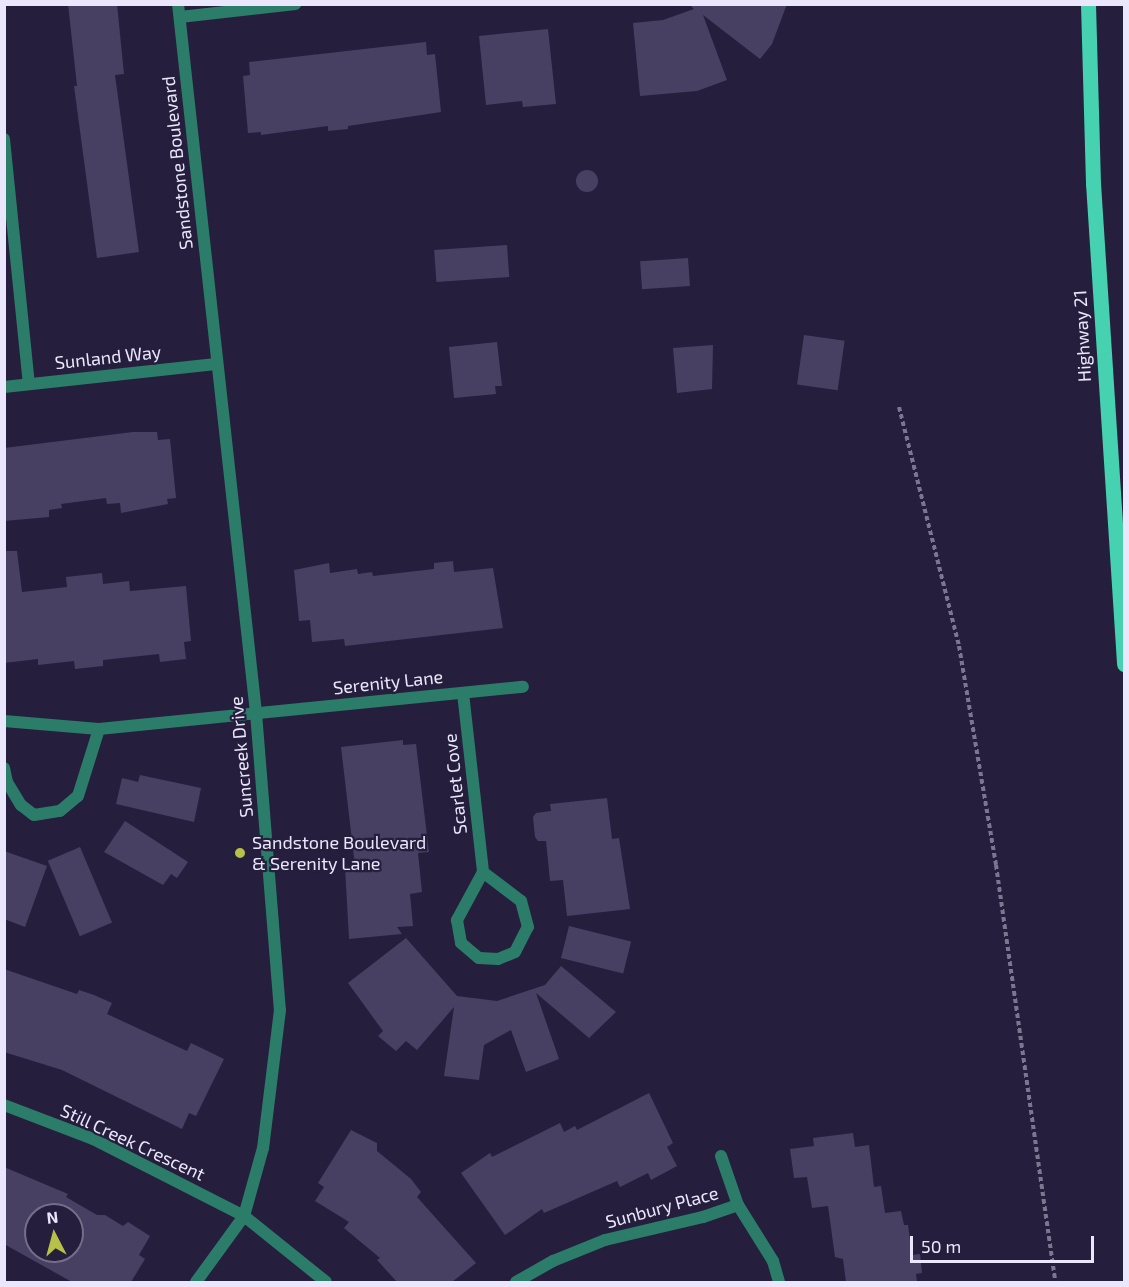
<!DOCTYPE html>
<html>
<head>
<meta charset="utf-8">
<style>
	body { margin:0 }
	#map { position:relative; width:1129px; height:1287px; overflow:hidden; background:#261e3d; font-family:"Exo 2",sans-serif }
	div>[style] { position:absolute }
	[style*='--x'] { left:calc(var(--x)*1px); top:calc(var(--y)*1px); width:calc(var(--w)*1px); rotate:calc(var(--a)*1deg) }
	.building>* { inset:0; background:#474062; transform-origin:0 0 }
	.round { border-radius:50% }
	.path>* { height:4px; margin-top:-2px; transform-origin:0; background:repeating-linear-gradient(90deg,#7c7791 0 4.5px,transparent 0 7.5px) }
	.service>* { height:12px; margin:-6px; padding:0 6px; transform-origin:6px; border-radius:6px; background:#2b7d69 }
	.minor>* { height:12px; margin:-6px; padding:0 6px; transform-origin:6px; border-radius:6px; background:#2b7d69 }
	.tertiary>* { height:12px; margin:-6px; padding:0 6px; transform-origin:6px; border-radius:6px; background:#2b7d69 }
	.primary>* { height:15px; margin:-7.5px; padding:0 7.5px; transform-origin:7.5px; border-radius:7.5px; background:#46d1b1 }
	.dots>* { width:16px; height:16px; translate:-50% -50%; box-sizing:border-box; border:3px solid #261e3d; border-radius:50% }
	span { translate:-50% -50%; white-space:nowrap; text-align:center; line-height:1.15; -webkit-text-stroke:4.5px #261e3d; paint-order:stroke }
	.street-label { font-size:18px; color:#eae7fc }
	.poi-label { font-size:18px; color:#eae7fc }
	.left { translate:0 -50%; text-align:left }
	.frame { position:absolute; inset:0; border:6px solid #eae7fc; pointer-events:none }
	.north { position:absolute; left:24px; top:1203px; width:60px; height:60px; box-sizing:border-box; background:#261e3d; border:2px solid #746e89; border-radius:50%; rotate:354deg; font-size:16px; font-weight:700; line-height:24px; text-align:center; color:#eae7fc }
	.north::after { content:''; display:block; margin:auto; width:21px; height:27px; background:#b7c148; clip-path:polygon(50% 0,100% 100%,50% 72%,0 100%) }
	.scale { position:absolute; left:910px; top:1236px; width:184px; height:27px; box-sizing:border-box; border:3px solid #eae7fc; border-top:0; padding-left:8px; font-size:18px; line-height:21px; white-space:nowrap; color:#eae7fc; -webkit-text-stroke:4px #261e3d; paint-order:stroke }
</style>
</head>
<body>
<div id="map">
	<div class="building">
		<i style="clip-path:polygon(68px 4px,117px 4px,124px 74px,115px 75px,139px 252px,97px 258px,74px 86px,77px 86px)"></i>
		<i style="clip-path:polygon(689px 4px,787px 4px,772px 44px,760px 59px,703px 15px,727px 80px,697px 91px,640px 96px,633px 23px,663px 20px,694px 9px)"></i>
		<i style="clip-path:polygon(548px 29px,556px 104px,523px 107px,522px 101px,486px 105px,479px 36px)"></i>
		<i style="clip-path:polygon(426px 42px,427px 55px,435px 54px,441px 112px,348px 126px,348px 129px,328px 131px,328px 126px,261px 135px,261px 132px,248px 133px,243px 76px,250px 75px,249px 62px)"></i>
		<i class="round" style="left:576px;top:170px;width:22px;height:22px"></i>
		<i style="left:507px;top:245px;width:32px;height:73px;rotate:86deg"></i>
		<i style="left:688px;top:258px;width:28px;height:48px;rotate:86deg"></i>
		<i style="left:804px;top:335px;width:41px;height:50px;rotate:8deg"></i>
		<i style="clip-path:polygon(497px 342px,502px 386px,495px 386px,496px 394px,454px 398px,449px 347px)"></i>
		<i style="clip-path:polygon(713px 345px,712px 389px,677px 393px,673px 348px)"></i>
		<i style="clip-path:polygon(133px 432px,157px 432px,158px 440px,170px 439px,176px 498px,167px 499px,168px 504px,121px 513px,120px 503px,107px 504px,106px 498px,61px 504px,62px 508px,49px 510px,49px 517px,4px 521px,4px 448px)"></i>
		<i style="clip-path:polygon(4px 551px,17px 551px,22px 592px,67px 587px,66px 577px,102px 573px,103px 584px,129px 581px,130px 591px,186px 586px,191px 641px,184px 642px,186px 659px,160px 662px,159px 654px,103px 660px,103px 666px,75px 669px,74px 661px,38px 665px,38px 659px,4px 663px)"></i>
		<i style="clip-path:polygon(453px 561px,454px 572px,493px 568px,503px 628px,345px 646px,344px 639px,312px 642px,310px 620px,299px 621px,294px 570px,329px 563px,330px 573px,357px 569px,358px 574px,372px 572px,373px 576px,434px 569px,434px 563px)"></i>
		<i style="clip-path:polygon(403px 740px,403px 745px,416px 744px,429px 852px,418px 853px,422px 892px,410px 894px,413px 926px,397px 927px,402px 934px,349px 939px,345px 867px,355px 866px,341px 747px)"></i>
		<i style="clip-path:polygon(140px 775px,201px 788px,194px 822px,116px 804px,122px 778px,138px 782px)"></i>
		<i style="clip-path:polygon(607px 798px,612px 839px,619px 838px,630px 909px,567px 916px,563px 880px,550px 881px,546px 841px,538px 841px,535px 837px,533px 817px,536px 813px,551px 811px,550px 804px)"></i>
		<i style="clip-path:polygon(125px 821px,188px 862px,177px 878px,171px 874px,163px 885px,104px 852px)"></i>
		<i style="left:80px;top:847px;width:82px;height:35px;rotate:67deg"></i>
		<i style="clip-path:polygon(4px 851px,47px 866px,25px 927px,4px 919px)"></i>
		<i style="left:569px;top:926px;width:64px;height:33px;rotate:14deg"></i>
		<i style="clip-path:polygon(406px 938px,457px 996px,497px 1001px,545px 985px,561px 966px,616px 1012px,589px 1038px,536px 993px,559px 1059px,526px 1072px,511px 1030px,484px 1045px,479px 1080px,444px 1076px,454px 1007px,417px 1050px,406px 1041px,396px 1051px,378px 1036px,383px 1031px,348px 983px)"></i>
		<i style="clip-path:polygon(4px 969px,77px 994px,79px 990px,94px 995px,112px 1003px,107px 1014px,187px 1051px,191px 1043px,224px 1059px,196px 1116px,189px 1113px,182px 1129px,62px 1070px,4px 1052px)"></i>
		<i style="clip-path:polygon(649px 1093px,673px 1143px,667px 1147px,677px 1166px,651px 1180px,648px 1173px,620px 1187px,617px 1181px,544px 1213px,542px 1209px,505px 1235px,461px 1173px,490px 1153px,492px 1157px,560px 1123px,564px 1132px,575px 1126px,577px 1130px)"></i>
		<i style="clip-path:polygon(351px 1130px,377px 1143px,377px 1151px,411px 1179px,421px 1192px,417px 1197px,476px 1263px,452px 1282px,397px 1282px,377px 1260px,380px 1258px,344px 1228px,349px 1222px,315px 1201px,324px 1187px,318px 1183px)"></i>
		<i style="clip-path:polygon(853px 1133px,855px 1147px,869px 1145px,874px 1187px,881px 1186px,885px 1213px,901px 1211px,904px 1225px,908px 1225px,912px 1255px,920px 1254px,922px 1273px,916px 1274px,917px 1282px,846px 1282px,843px 1259px,835px 1257px,828px 1206px,812px 1208px,807px 1177px,794px 1178px,790px 1149px,814px 1146px,813px 1138px)"></i>
		<i style="clip-path:polygon(evenodd,4px 1167px,68px 1194px,66px 1197px,97px 1215px,105px 1215px,123px 1226px,128px 1222px,150px 1236px,139px 1255px,145px 1259px,131px 1282px,72px 1282px,4px 1244px,4px 1167px,36px 1215px,72px 1215px,72px 1251px,36px 1251px,36px 1215px)"></i>
	</div>
	<div class="path">
		<i style="--x:899;--y:407;--w:246;--a:75.9"></i>
		<i style="--x:959;--y:646;--w:222;--a:80.4"></i>
		<i style="--x:996;--y:865;--w:421;--a:81.9"></i>
	</div>
	<div class="service">
		<i style="--x:4;--y:139;--w:246;--a:84.2"></i>
	</div>
	<div class="minor">
		<i style="--x:180;--y:17;--w:116;--a:-6.4"></i>
		<i style="--x:4;--y:387;--w:213;--a:-6.2"></i>
		<i style="--x:463;--y:693;--w:180;--a:83.6"></i>
		<i style="--x:483;--y:872;--w:55;--a:118.4"></i>
		<i style="--x:457;--y:920;--w:23;--a:80"></i>
		<i style="--x:461;--y:943;--w:23;--a:40"></i>
		<i style="--x:479;--y:958;--w:19;--a:3"></i>
		<i style="--x:498;--y:959;--w:18;--a:-22"></i>
		<i style="--x:515;--y:952;--w:28;--a:-63"></i>
		<i style="--x:528;--y:927;--w:27;--a:-105"></i>
		<i style="--x:521;--y:901;--w:48;--a:-142.7"></i>
		<i style="--x:4;--y:721;--w:95;--a:4.8"></i>
		<i style="--x:99;--y:729;--w:426;--a:-5.7"></i>
		<i style="--x:4;--y:768;--w:14;--a:78"></i>
		<i style="--x:7;--y:782;--w:27;--a:59"></i>
		<i style="--x:21;--y:805;--w:16;--a:38"></i>
		<i style="--x:34;--y:815;--w:26;--a:-9"></i>
		<i style="--x:60;--y:811;--w:23;--a:-40"></i>
		<i style="--x:78;--y:796;--w:70;--a:-72.6"></i>
		<i style="--x:4;--y:1105;--w:95;--a:20.9"></i>
		<i style="--x:93;--y:1139;--w:169;--a:27"></i>
		<i style="--x:244;--y:1216;--w:105;--a:38.8"></i>
		<i style="--x:721;--y:1156;--w:52;--a:70.9"></i>
		<i style="--x:516;--y:1282;--w:43;--a:-29.6"></i>
		<i style="--x:553;--y:1261;--w:56;--a:-22"></i>
		<i style="--x:605;--y:1240;--w:101;--a:-13.2"></i>
		<i style="--x:703;--y:1217;--w:37;--a:-19"></i>
		<i style="--x:738;--y:1205;--w:66;--a:58"></i>
		<i style="--x:773;--y:1261;--w:22;--a:74"></i>
	</div>
	<div class="tertiary">
		<i style="--x:178;--y:4;--w:713;--a:83.72"></i>
		<i style="--x:256;--y:713;--w:298;--a:85.4"></i>
		<i style="--x:280;--y:1010;--w:139;--a:97"></i>
		<i style="--x:263;--y:1148;--w:71;--a:105.6"></i>
		<i style="--x:244;--y:1216;--w:82;--a:126"></i>
	</div>
	<div class="primary">
		<i style="--x:1088;--y:4;--w:179;--a:88.4"></i>
		<i style="--x:1093;--y:183;--w:482;--a:86.3"></i>
	</div>
	<div class="dots">
		<i style="left:240px;top:853px;background:#b7c148"></i>
	</div>
	<div class="street-label">
		<span style="left:177px;top:163px;rotate:-96deg">Sandstone Boulevard</span>
		<span style="left:1082px;top:336px;rotate:-93deg">Highway 21</span>
		<span style="left:108px;top:357px;rotate:-6deg">Sunland Way</span>
		<span style="left:388px;top:682px;rotate:-6deg">Serenity Lane</span>
		<span style="left:241px;top:757px;rotate:-95deg">Suncreek Drive</span>
		<span style="left:455px;top:784px;rotate:-96deg">Scarlet Cove</span>
		<span style="left:133px;top:1142px;rotate:25deg">Still Creek Crescent</span>
		<span style="left:662px;top:1207px;rotate:-15deg">Sunbury Place</span>
	</div>
	<div class="poi-label">
		<span class="left" style="left:252px;top:853px">Sandstone Boulevard<br>&amp; Serenity Lane</span>
	</div>
	<div class="frame"></div>
	<div class="north">N</div>
	<div class="scale">50 m</div>
</div>
</body>
</html>
